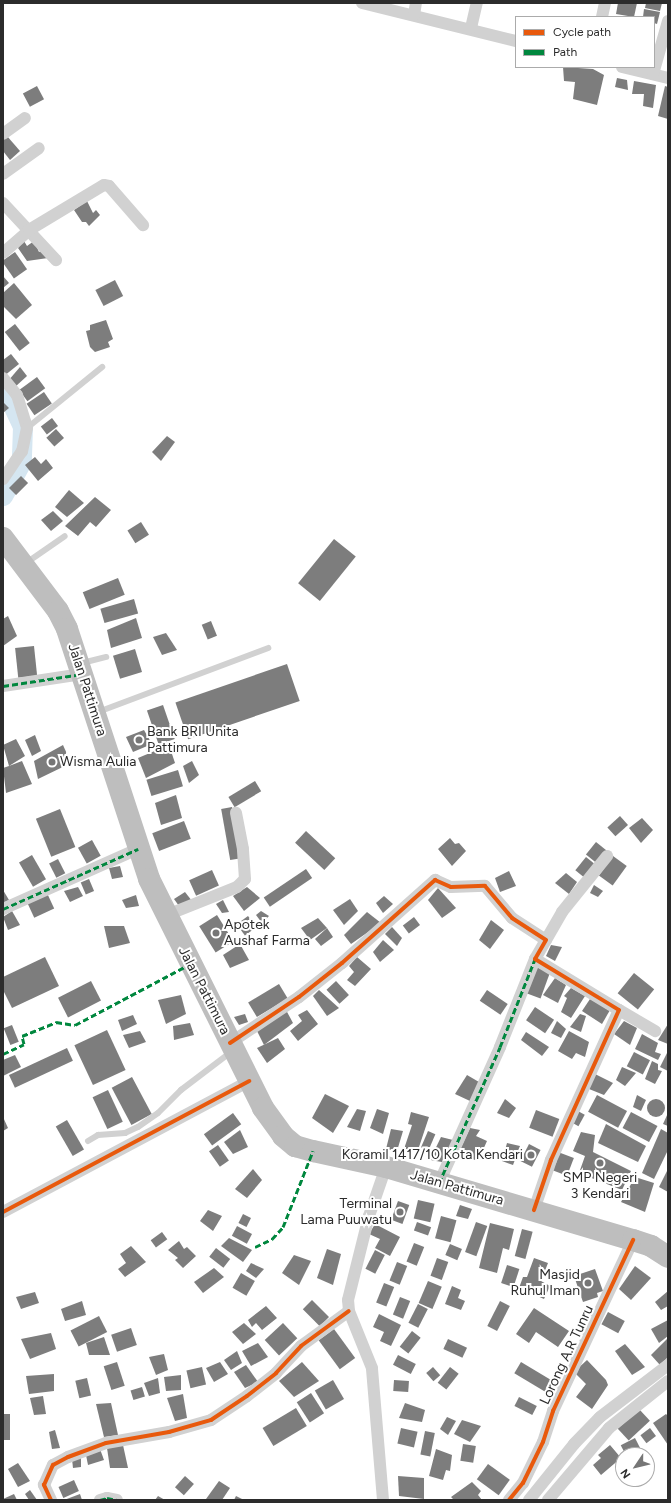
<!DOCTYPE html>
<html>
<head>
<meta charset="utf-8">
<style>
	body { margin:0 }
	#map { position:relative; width:671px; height:1503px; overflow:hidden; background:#fff; font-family:Figtree,sans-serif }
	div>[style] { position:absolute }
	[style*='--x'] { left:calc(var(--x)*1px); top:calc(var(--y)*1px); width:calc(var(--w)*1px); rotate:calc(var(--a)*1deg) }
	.river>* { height:20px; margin:-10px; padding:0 10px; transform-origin:10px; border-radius:10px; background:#d5e6f1 }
	.building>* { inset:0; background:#7d7d7d; transform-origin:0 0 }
	.round { border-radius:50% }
	.lane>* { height:6px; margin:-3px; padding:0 3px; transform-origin:3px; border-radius:3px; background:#d1d1d1 }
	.street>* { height:12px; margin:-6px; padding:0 6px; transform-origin:6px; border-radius:6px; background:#d1d1d1 }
	.highway>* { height:22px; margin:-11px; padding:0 11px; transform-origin:11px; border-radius:11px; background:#bebebe }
	.quiet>* { height:3px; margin-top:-1.5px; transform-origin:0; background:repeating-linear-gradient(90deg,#00873e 0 6px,transparent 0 9px) }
	.cycleway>* { height:4px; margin:-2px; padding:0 2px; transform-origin:2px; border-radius:2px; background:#e8590c }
	.dots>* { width:11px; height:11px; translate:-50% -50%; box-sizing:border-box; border:2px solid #fff; border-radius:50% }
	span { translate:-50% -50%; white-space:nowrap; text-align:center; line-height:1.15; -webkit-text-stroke:4px #fff; paint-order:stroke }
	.street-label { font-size:14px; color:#2c2c2c }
	.poi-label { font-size:14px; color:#2c2c2c }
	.left { translate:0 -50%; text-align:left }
	.right { translate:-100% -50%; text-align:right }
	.frame { position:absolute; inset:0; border:4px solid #2c2c2c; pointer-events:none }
	.legend { position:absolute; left:515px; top:16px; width:140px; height:52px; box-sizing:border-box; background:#fff; border:1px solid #ababab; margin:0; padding:5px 7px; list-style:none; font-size:12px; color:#2c2c2c }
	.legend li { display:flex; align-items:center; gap:8px; height:20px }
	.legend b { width:20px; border:1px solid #ababab }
	.north { position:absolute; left:615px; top:1447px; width:40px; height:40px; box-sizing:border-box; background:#fff; border:1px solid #ababab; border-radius:50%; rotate:235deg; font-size:11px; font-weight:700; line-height:16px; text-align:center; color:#2c2c2c }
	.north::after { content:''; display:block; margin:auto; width:14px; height:18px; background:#767676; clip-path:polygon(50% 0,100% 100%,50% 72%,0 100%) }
</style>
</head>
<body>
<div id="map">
	<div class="river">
		<i style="--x:3;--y:393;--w:9;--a:41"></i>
		<i style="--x:10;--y:399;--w:31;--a:65"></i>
		<i style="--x:23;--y:427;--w:35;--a:92"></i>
		<i style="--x:22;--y:462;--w:39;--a:119"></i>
	</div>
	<div class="building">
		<i style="clip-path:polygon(618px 3px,637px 3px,634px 17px,616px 14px)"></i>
		<i style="clip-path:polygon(646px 3px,662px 3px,660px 11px,645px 8px)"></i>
		<i style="clip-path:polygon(644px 9px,660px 12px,657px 24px,654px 23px,654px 17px,643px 17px)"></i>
		<i style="clip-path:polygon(563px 67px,593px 69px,604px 75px,597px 105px,573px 99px,575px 82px,564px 81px)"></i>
		<i style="clip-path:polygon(617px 78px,627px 80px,628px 90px,615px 87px)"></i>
		<i style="clip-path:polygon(634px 81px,656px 85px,653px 108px,643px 106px,644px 94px,632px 94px)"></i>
		<i style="left:37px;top:86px;width:15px;height:16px;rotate:62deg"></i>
		<i style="clip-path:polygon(665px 86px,668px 87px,668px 119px,658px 116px)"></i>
		<i style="clip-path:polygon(7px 136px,20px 151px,10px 160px,3px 151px,3px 138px)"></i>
		<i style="clip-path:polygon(87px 201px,93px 213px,96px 210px,100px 215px,89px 226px,86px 222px,82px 222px,74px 210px)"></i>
		<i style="clip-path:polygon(24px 241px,27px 246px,34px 241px,39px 252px,43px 250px,48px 258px,27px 261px,18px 248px)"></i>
		<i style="left:15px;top:252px;width:21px;height:16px;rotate:55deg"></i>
		<i style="clip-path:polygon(3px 276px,9px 283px,3px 288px)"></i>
		<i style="left:115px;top:280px;width:18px;height:22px;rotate:63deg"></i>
		<i style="clip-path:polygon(14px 283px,32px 305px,16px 319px,3px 306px,3px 293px)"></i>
		<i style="clip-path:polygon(106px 320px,113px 339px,108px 342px,110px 347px,95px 352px,90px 347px,86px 331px,90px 330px,90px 325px)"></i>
		<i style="left:15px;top:324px;width:24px;height:13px;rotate:52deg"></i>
		<i style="clip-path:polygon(11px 354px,19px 364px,4px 376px,3px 360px)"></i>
		<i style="clip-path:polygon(20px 367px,27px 376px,15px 387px,8px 381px)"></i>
		<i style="left:37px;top:377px;width:14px;height:22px;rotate:54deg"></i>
		<i style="left:44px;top:392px;width:14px;height:21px;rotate:56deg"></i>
		<i style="clip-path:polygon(3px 402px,9px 408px,3px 413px)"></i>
		<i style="left:52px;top:418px;width:10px;height:14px;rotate:53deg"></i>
		<i style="left:56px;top:429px;width:12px;height:13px;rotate:48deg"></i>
		<i style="clip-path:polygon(167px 436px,175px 442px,161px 461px,152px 452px)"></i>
		<i style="clip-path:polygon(35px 457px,41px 464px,46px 459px,53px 468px,38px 481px,25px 465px)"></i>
		<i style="left:21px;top:476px;width:10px;height:17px;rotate:45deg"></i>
		<i style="clip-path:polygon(69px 490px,84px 503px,67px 517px,55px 507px)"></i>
		<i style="clip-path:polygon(95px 497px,111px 510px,96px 527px,90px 522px,78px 536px,65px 526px)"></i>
		<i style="clip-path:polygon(53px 511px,63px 521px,51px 531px,41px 520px)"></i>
		<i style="left:141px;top:522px;width:15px;height:16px;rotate:58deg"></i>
		<i style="left:334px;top:539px;width:28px;height:57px;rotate:39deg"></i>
		<i style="left:118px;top:578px;width:18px;height:38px;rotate:68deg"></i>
		<i style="left:134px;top:599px;width:15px;height:35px;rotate:74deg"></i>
		<i style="clip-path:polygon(8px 616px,17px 636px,3px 646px,3px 619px)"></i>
		<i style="clip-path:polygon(136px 618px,142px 638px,111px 648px,107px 630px)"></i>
		<i style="left:211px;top:621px;width:16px;height:10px;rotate:68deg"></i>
		<i style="clip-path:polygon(166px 633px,177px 650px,162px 655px,153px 637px)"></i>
		<i style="left:34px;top:646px;width:30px;height:19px;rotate:84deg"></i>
		<i style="left:135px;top:649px;width:24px;height:23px;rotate:73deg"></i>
		<i style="left:287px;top:664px;width:39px;height:118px;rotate:71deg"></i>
		<i style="left:163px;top:705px;width:36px;height:17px;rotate:71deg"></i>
		<i style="clip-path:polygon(144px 730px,152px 744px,133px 752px,126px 737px)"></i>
		<i style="clip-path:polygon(35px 735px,41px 751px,32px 756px,25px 740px)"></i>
		<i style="clip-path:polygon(16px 739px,25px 756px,9px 766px,22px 761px,32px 784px,6px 793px,3px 768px,9px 766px,3px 745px)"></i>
		<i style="clip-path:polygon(63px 745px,71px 763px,38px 779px,34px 761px)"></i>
		<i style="clip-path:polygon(169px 745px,175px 763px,146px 778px,138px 758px)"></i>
		<i style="clip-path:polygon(192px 761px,199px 775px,189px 783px,183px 766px)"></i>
		<i style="left:178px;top:770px;width:17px;height:33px;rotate:73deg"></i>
		<i style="left:255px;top:781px;width:12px;height:31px;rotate:59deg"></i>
		<i style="clip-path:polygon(176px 795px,182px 818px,161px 825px,155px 803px)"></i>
		<i style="left:232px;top:807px;width:52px;height:11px;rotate:80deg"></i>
		<i style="left:60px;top:809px;width:41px;height:26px;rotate:68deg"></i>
		<i style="left:620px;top:816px;width:12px;height:17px;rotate:48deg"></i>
		<i style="clip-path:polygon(642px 818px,653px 830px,641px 843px,629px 828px)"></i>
		<i style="left:184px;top:821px;width:19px;height:34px;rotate:69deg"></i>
		<i style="left:306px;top:831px;width:40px;height:16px;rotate:43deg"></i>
		<i style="clip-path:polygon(450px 838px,455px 844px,459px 843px,466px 851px,452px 866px,438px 849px)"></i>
		<i style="left:92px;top:840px;width:18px;height:16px;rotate:61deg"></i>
		<i style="left:596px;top:842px;width:14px;height:16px;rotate:39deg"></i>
		<i style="left:32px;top:855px;width:28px;height:15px;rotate:60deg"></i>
		<i style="left:613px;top:856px;width:17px;height:24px;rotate:36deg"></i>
		<i style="left:586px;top:857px;width:14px;height:17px;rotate:39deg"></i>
		<i style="left:58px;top:859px;width:16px;height:10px;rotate:63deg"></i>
		<i style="clip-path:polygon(120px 866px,123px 877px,112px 879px,109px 868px)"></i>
		<i style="left:306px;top:869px;width:11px;height:51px;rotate:56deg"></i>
		<i style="left:212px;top:870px;width:17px;height:25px;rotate:66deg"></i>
		<i style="clip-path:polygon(509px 871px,516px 886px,500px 892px,495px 878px)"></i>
		<i style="clip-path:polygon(566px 873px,577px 882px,569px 894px,555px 883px)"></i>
		<i style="left:89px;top:879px;width:13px;height:9px;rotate:67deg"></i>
		<i style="clip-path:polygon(594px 885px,603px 891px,598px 897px,590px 893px)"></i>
		<i style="clip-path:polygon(78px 887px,83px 896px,70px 902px,64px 891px)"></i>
		<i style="clip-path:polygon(247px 887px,260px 898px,244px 911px,233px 896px)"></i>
		<i style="clip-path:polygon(438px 888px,456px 908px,442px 918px,428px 900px)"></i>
		<i style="clip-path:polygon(3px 890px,9px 900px,3px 903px)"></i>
		<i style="clip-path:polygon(185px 892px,192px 901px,179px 906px,174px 899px)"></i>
		<i style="left:47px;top:893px;width:17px;height:22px;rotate:65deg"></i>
		<i style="clip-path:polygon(136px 895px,139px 906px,126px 908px,122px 900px)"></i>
		<i style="clip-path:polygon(384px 896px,393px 904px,383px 913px,376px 903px)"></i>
		<i style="clip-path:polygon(350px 899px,358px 911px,344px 925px,333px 910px)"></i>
		<i style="clip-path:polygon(223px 900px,229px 912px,222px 913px,216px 904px)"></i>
		<i style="clip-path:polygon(12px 911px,20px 925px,8px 930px,3px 917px)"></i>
		<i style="clip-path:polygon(261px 911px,269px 916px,262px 923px,256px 915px)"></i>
		<i style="clip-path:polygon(367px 912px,381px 923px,351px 944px,344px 935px)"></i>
		<i style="left:217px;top:915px;width:31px;height:21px;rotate:58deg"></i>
		<i style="left:248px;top:916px;width:14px;height:14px;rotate:54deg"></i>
		<i style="left:414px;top:917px;width:10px;height:14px;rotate:53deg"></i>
		<i style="clip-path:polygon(318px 918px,327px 928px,310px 940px,301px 928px)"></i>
		<i style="clip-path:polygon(491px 920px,504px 930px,490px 949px,479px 940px)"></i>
		<i style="clip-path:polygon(104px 926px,124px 926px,130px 943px,109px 948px)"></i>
		<i style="clip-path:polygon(392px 927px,402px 938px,397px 946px,385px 934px)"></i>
		<i style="clip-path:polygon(327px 928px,333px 937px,321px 946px,315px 939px)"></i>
		<i style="clip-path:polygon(383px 940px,394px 950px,380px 962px,373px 952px)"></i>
		<i style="clip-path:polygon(240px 944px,249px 960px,230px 968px,223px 955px)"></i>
		<i style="clip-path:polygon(551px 945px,562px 947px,555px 961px,546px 956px)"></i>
		<i style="clip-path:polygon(45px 957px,59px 986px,12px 1008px,3px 990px,3px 977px)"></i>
		<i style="clip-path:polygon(357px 957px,371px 969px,355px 986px,347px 980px,354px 972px,349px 966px)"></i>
		<i style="left:536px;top:967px;width:15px;height:28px;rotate:20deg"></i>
		<i style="left:634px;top:973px;width:26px;height:26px;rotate:39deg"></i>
		<i style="clip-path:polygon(555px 978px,566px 985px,558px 1003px,543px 995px)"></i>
		<i style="left:91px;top:981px;width:22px;height:37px;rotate:63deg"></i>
		<i style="left:336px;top:981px;width:19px;height:13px;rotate:47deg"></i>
		<i style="left:279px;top:984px;width:17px;height:36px;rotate:59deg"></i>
		<i style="clip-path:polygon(571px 988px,585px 996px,571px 1018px,561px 1012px,567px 998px,564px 996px)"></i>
		<i style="clip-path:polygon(319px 990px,339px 1008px,327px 1016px,313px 996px)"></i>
		<i style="left:487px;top:990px;width:25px;height:13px;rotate:34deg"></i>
		<i style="clip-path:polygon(181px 995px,186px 1014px,166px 1024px,158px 1000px)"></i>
		<i style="clip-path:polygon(590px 999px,610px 1010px,602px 1024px,582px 1011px)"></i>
		<i style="left:535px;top:1007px;width:23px;height:16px;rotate:34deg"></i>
		<i style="clip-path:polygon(286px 1010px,293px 1023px,264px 1045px,257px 1031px)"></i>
		<i style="clip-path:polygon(307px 1010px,318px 1024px,298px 1041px,290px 1031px,302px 1021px,298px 1015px)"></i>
		<i style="clip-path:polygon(245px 1014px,248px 1022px,239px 1025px,234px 1017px)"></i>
		<i style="clip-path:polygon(580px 1014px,586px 1016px,581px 1032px,570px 1027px)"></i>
		<i style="clip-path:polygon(133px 1015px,137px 1024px,122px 1031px,118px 1020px)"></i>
		<i style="clip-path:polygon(557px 1021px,566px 1029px,561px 1038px,551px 1033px)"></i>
		<i style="clip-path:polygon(624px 1021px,637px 1028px,630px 1045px,614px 1034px)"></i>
		<i style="clip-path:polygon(190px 1023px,194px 1035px,174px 1040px,173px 1026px)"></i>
		<i style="clip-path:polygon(668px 1024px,668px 1044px,658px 1040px)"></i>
		<i style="left:12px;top:1025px;width:18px;height:9px;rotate:68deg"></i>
		<i style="left:107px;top:1030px;width:44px;height:36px;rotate:65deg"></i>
		<i style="clip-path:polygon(140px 1031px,146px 1042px,129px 1048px,123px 1035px)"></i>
		<i style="clip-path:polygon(569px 1031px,589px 1042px,585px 1057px,576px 1053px,572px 1059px,558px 1051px)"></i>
		<i style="clip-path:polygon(526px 1032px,549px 1047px,542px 1056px,521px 1040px)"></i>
		<i style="clip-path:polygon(642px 1034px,658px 1043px,655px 1052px,661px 1054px,658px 1060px,635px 1049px)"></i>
		<i style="clip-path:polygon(278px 1038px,285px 1049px,267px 1063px,257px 1048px)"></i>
		<i style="left:67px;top:1048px;width:14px;height:64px;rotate:65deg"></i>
		<i style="clip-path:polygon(668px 1051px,668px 1071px,660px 1067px)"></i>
		<i style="left:634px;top:1052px;width:18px;height:16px;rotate:27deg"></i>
		<i style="clip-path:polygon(15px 1055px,21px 1067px,3px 1076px,3px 1060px)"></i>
		<i style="clip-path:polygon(652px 1061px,658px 1064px,658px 1070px,662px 1071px,655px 1084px,645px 1079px)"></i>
		<i style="clip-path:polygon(622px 1067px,636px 1073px,625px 1086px,616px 1080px)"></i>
		<i style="clip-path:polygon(595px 1074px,613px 1083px,604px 1095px,589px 1089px)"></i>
		<i style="clip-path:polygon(467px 1075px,479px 1082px,470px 1101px,455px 1094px)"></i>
		<i style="left:132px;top:1077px;width:42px;height:23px;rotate:62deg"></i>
		<i style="left:108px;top:1090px;width:35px;height:17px;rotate:65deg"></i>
		<i style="clip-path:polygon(325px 1094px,349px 1106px,333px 1133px,312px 1118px)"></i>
		<i style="left:597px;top:1095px;width:34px;height:19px;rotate:28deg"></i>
		<i style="clip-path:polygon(637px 1095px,646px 1100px,641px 1111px,633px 1107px)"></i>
		<i style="clip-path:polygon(505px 1099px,516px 1108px,509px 1118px,497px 1113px)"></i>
		<i class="round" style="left:647px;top:1099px;width:18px;height:18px"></i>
		<i style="clip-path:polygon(357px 1109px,366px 1111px,360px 1131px,347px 1127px)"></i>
		<i style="clip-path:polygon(377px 1109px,389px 1113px,383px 1134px,370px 1128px)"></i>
		<i style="left:536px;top:1110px;width:25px;height:19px;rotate:21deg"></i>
		<i style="left:576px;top:1110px;width:10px;height:13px;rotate:29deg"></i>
		<i style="clip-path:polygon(411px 1112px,429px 1117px,418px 1150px,404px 1149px,412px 1125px,408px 1124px)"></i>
		<i style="left:631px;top:1112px;width:30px;height:18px;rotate:28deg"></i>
		<i style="left:233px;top:1113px;width:14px;height:36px;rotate:54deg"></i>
		<i style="clip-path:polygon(668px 1113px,668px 1126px,663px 1124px)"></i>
		<i style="clip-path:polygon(3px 1117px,8px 1128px,3px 1131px)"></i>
		<i style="left:67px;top:1120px;width:34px;height:13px;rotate:60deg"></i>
		<i style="clip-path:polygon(606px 1124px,646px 1146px,638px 1162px,598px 1143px)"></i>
		<i style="clip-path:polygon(470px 1128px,480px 1130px,476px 1136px,487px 1141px,478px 1161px,458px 1154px)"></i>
		<i style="clip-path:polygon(391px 1129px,403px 1131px,397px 1151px,386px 1149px)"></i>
		<i style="clip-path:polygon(661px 1129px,668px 1133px,668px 1150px,654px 1179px,642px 1173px)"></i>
		<i style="clip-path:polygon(240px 1130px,248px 1147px,233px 1154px,224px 1142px)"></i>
		<i style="left:428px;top:1131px;width:8px;height:18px;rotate:23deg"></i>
		<i style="clip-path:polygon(581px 1132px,595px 1135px,593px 1152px,631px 1171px,622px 1190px,579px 1173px,585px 1156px,573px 1151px)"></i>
		<i style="clip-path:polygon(441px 1137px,453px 1140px,442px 1162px,430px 1160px)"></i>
		<i style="clip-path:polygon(507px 1143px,520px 1146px,513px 1165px,502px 1161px)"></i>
		<i style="left:529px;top:1144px;width:13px;height:19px;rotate:27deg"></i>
		<i style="left:218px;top:1145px;width:19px;height:11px;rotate:55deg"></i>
		<i style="left:558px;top:1152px;width:17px;height:19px;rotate:21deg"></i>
		<i style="clip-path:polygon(253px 1169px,262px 1180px,247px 1198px,235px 1189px)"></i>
		<i style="clip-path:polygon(668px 1169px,668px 1192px,659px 1187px)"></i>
		<i style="clip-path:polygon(635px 1177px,654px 1183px,645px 1212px,621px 1202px)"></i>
		<i style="left:418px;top:1200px;width:17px;height:19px;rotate:13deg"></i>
		<i style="left:398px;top:1201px;width:12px;height:20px;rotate:20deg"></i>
		<i style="clip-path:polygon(460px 1205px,472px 1209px,468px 1219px,456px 1216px)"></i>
		<i style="clip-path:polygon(208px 1210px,222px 1216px,213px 1231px,200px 1221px)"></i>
		<i style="left:243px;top:1214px;width:9px;height:10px;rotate:27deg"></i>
		<i style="left:441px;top:1216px;width:16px;height:23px;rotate:15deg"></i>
		<i style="left:417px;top:1222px;width:15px;height:9px;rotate:20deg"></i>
		<i style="left:476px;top:1222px;width:12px;height:32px;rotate:20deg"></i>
		<i style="clip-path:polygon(490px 1223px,514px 1229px,509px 1250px,503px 1248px,497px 1273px,479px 1268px)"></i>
		<i style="clip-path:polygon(375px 1224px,400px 1237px,390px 1256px,375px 1248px,380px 1239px,369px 1234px)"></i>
		<i style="left:237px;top:1226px;width:17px;height:11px;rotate:28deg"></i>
		<i style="left:522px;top:1229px;width:11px;height:28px;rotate:15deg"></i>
		<i style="left:162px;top:1232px;width:9px;height:14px;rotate:54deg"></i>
		<i style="clip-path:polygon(229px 1238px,252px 1250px,243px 1262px,221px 1246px)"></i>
		<i style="clip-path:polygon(179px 1241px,184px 1249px,187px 1247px,196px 1256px,183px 1268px,175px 1260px,178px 1258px,168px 1250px)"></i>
		<i style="left:414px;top:1243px;width:11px;height:20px;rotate:22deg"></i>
		<i style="left:450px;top:1244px;width:13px;height:12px;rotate:23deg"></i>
		<i style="clip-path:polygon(131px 1246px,146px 1262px,125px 1277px,118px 1269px,126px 1263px,120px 1254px)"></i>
		<i style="left:216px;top:1248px;width:18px;height:11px;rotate:38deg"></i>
		<i style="clip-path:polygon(327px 1249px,341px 1254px,333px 1285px,317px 1278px)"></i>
		<i style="left:375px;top:1250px;width:11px;height:21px;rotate:27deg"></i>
		<i style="clip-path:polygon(294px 1255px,311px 1261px,299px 1285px,282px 1273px)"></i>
		<i style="left:437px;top:1258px;width:12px;height:19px;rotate:20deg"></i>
		<i style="clip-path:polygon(534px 1258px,548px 1263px,541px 1281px,550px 1286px,544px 1299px,519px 1288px,523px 1277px,527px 1277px)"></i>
		<i style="left:397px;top:1262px;width:11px;height:20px;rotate:22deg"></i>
		<i style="clip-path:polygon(251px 1263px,264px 1269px,256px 1278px,246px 1271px)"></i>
		<i style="left:507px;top:1265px;width:13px;height:19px;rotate:18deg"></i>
		<i style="clip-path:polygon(635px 1266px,651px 1278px,631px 1300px,619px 1289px)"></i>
		<i style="clip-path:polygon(214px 1268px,224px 1277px,203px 1293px,194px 1282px)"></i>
		<i style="clip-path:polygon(595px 1269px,603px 1291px,597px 1293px,598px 1297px,583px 1302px,574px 1276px)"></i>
		<i style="left:241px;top:1273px;width:16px;height:17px;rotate:30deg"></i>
		<i style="left:428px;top:1281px;width:15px;height:24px;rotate:23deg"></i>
		<i style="left:384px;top:1283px;width:11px;height:21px;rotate:22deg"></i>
		<i style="clip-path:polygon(452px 1286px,461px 1290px,458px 1298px,465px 1301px,461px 1310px,445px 1304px)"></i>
		<i style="clip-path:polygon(668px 1291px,668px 1306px,661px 1310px,655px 1302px)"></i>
		<i style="clip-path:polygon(35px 1292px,39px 1303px,21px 1309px,16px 1297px)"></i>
		<i style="left:400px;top:1297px;width:11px;height:19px;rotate:22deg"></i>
		<i style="left:312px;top:1300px;width:24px;height:13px;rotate:45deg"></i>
		<i style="clip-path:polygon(82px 1301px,86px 1315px,65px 1321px,61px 1309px)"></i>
		<i style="left:500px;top:1301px;width:11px;height:28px;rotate:27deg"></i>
		<i style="left:418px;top:1304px;width:11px;height:21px;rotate:27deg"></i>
		<i style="clip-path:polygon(266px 1306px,277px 1318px,262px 1330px,256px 1323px,252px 1327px,248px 1320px)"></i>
		<i style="clip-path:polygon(534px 1308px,569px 1331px,558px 1347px,536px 1332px,529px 1343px,516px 1334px)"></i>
		<i style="left:608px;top:1312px;width:19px;height:14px;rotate:28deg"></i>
		<i style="clip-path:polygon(379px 1314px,401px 1325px,391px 1346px,380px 1341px,384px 1332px,373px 1327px)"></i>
		<i style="left:99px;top:1316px;width:18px;height:32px;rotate:63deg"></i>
		<i style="clip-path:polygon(668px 1320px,668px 1336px,659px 1343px,651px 1329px)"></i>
		<i style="clip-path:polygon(244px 1323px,256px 1334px,243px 1344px,232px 1332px)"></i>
		<i style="left:283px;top:1323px;width:21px;height:25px;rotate:47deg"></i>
		<i style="left:131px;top:1328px;width:18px;height:21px;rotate:71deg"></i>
		<i style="left:334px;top:1329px;width:36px;height:19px;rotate:54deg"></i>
		<i style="left:412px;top:1331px;width:11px;height:20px;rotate:38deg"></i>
		<i style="clip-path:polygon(51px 1333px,56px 1349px,30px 1359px,21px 1339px)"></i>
		<i style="clip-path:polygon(104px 1337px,110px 1355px,89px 1355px,86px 1343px)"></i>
		<i style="clip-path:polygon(668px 1338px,668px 1357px,660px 1365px,651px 1355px)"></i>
		<i style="left:448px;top:1339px;width:21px;height:11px;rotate:25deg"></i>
		<i style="clip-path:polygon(258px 1343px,268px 1357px,251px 1366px,242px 1351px)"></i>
		<i style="clip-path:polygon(625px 1344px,645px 1367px,632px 1375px,615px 1351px)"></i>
		<i style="clip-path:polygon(237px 1351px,242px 1363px,231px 1370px,224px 1360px)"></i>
		<i style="clip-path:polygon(164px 1354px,168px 1370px,156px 1375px,149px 1357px)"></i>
		<i style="left:398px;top:1355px;width:20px;height:11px;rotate:27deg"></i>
		<i style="clip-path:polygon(587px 1360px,606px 1380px,608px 1385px,592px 1409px,576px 1397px,586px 1384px,574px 1372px)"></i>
		<i style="left:117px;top:1362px;width:25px;height:14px;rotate:72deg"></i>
		<i style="clip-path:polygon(220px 1362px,228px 1374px,214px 1382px,206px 1368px)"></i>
		<i style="clip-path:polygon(302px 1362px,319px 1381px,294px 1397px,279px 1381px)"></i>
		<i style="left:521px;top:1362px;width:37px;height:13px;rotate:31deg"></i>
		<i style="clip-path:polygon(246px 1365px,258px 1382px,245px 1388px,234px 1372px)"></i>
		<i style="left:202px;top:1367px;width:18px;height:16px;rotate:77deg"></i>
		<i style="left:433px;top:1367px;width:11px;height:9px;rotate:49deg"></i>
		<i style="left:450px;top:1367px;width:11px;height:20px;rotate:38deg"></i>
		<i style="clip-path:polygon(54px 1374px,54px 1391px,29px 1394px,26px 1376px)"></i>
		<i style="clip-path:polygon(181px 1375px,181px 1390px,166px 1391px,164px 1377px)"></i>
		<i style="left:87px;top:1378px;width:18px;height:12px;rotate:77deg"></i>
		<i style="clip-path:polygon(158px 1378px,160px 1393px,149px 1396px,144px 1383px)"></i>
		<i style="left:333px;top:1380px;width:22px;height:21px;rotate:60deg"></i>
		<i style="left:394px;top:1380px;width:15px;height:11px;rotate:4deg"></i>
		<i style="left:142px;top:1387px;width:10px;height:12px;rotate:73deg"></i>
		<i style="left:311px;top:1393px;width:24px;height:17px;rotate:57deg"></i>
		<i style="clip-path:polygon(183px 1394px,187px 1418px,175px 1421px,167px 1398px)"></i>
		<i style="clip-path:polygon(43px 1396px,46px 1414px,34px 1415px,30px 1398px)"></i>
		<i style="left:519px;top:1397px;width:20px;height:10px;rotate:27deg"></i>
		<i style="clip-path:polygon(111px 1403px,118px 1435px,104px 1437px,96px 1404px)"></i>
		<i style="clip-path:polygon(405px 1403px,425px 1410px,422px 1422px,399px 1418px)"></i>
		<i style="left:296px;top:1408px;width:21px;height:39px;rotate:59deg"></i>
		<i style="left:639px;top:1409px;width:16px;height:29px;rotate:47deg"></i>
		<i style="left:3px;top:1414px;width:7px;height:26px"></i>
		<i style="clip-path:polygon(666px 1414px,668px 1416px,668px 1445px,653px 1423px)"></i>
		<i style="clip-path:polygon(447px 1417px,456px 1421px,448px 1435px,440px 1429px)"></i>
		<i style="clip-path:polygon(462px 1420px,481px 1426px,470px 1442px,454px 1434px)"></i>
		<i style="left:401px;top:1428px;width:17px;height:16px;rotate:13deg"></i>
		<i style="left:650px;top:1428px;width:10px;height:12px;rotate:53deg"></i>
		<i style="clip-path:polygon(55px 1430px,60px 1448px,52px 1449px,49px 1432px)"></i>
		<i style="left:425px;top:1431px;width:10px;height:24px;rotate:11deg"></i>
		<i style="left:635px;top:1438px;width:11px;height:16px;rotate:63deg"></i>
		<i style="left:463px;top:1444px;width:13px;height:17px;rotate:9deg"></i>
		<i style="clip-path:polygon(123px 1445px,128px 1468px,110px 1468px,107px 1448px)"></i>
		<i style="clip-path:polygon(610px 1445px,621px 1458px,601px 1475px,593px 1465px,601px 1458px,598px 1455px)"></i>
		<i style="clip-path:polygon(100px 1449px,104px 1460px,88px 1465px,86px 1455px)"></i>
		<i style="clip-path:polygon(436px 1449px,452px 1455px,450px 1471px,446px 1470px,443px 1480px,429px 1476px)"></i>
		<i style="clip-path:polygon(81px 1456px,81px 1467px,73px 1468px,72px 1459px)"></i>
		<i style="clip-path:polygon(18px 1463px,30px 1481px,18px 1487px,8px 1469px)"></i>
		<i style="left:488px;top:1464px;width:27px;height:19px;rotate:36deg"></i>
		<i style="left:185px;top:1476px;width:12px;height:15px;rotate:42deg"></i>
		<i style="clip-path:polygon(398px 1476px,424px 1478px,424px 1499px,399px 1496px)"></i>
		<i style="left:74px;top:1480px;width:12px;height:17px;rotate:66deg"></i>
		<i style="clip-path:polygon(219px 1481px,230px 1488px,222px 1500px,208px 1500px,206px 1499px)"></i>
		<i style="clip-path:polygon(472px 1482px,481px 1491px,478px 1495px,482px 1500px,454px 1500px,451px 1497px)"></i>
		<i style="clip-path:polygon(30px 1490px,37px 1500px,29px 1500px,25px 1494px)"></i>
		<i style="clip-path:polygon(14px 1494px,17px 1500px,3px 1500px,3px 1499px)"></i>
		<i style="clip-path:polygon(80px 1494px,82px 1500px,64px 1500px)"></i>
		<i style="clip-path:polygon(158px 1496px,165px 1500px,155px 1500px)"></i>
		<i style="clip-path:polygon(236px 1496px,244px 1500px,234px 1500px)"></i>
	</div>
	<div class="lane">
		<i style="--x:27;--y:428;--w:97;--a:-39.1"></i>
		<i style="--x:26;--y:563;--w:47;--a:-34.7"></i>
		<i style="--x:82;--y:663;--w:25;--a:-14"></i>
		<i style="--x:98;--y:712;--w:182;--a:-20.6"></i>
		<i style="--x:88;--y:1141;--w:12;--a:-31"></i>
		<i style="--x:98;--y:1135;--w:27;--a:-4"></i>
		<i style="--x:125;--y:1133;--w:14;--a:-25"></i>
		<i style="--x:138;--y:1127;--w:24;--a:-35"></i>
		<i style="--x:158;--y:1113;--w:33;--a:-45"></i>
		<i style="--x:181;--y:1090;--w:63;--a:-37.2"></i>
	</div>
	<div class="street">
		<i style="--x:362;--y:3;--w:159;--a:13.9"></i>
		<i style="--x:414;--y:15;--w:12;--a:-81"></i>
		<i style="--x:602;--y:17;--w:14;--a:-78"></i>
		<i style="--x:471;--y:28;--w:26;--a:-77"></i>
		<i style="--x:622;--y:67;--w:47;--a:13.4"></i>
		<i style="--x:653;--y:74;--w:55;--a:-74.2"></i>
		<i style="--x:3;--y:134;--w:27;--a:-36"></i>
		<i style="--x:3;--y:174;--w:44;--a:-35.8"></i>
		<i style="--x:3;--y:203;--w:78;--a:47.1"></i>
		<i style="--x:3;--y:253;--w:35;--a:-41"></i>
		<i style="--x:29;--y:230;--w:87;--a:-31"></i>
		<i style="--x:104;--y:185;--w:5;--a:11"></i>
		<i style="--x:109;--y:186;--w:52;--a:48.9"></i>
		<i style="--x:3;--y:378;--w:22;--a:51"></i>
		<i style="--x:17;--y:395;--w:34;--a:73"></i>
		<i style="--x:27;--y:428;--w:24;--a:102"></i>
		<i style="--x:22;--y:451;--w:34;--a:124"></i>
		<i style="--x:3;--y:686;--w:80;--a:-8.6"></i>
		<i style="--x:3;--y:909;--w:148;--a:-24"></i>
		<i style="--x:167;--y:915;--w:75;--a:-21.8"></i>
		<i style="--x:237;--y:887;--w:11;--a:-45"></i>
		<i style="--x:245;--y:879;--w:30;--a:-94"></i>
		<i style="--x:243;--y:849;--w:37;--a:-101"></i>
		<i style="--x:546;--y:940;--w:32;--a:-60"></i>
		<i style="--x:562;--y:912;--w:72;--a:-51.2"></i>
		<i style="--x:619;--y:1010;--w:42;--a:30.3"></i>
		<i style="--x:230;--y:1043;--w:83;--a:-33.7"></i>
		<i style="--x:299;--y:997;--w:55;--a:-38.3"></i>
		<i style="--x:342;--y:963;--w:125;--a:-41.7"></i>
		<i style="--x:435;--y:880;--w:17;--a:24"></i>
		<i style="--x:451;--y:887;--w:34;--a:-2"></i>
		<i style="--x:485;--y:886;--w:42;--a:49.8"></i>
		<i style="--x:512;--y:918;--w:40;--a:32.9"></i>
		<i style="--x:546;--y:940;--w:22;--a:120"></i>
		<i style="--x:535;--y:959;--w:98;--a:31.3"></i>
		<i style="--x:619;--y:1010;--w:165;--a:114.4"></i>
		<i style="--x:551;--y:1160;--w:53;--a:108.8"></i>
		<i style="--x:439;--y:1183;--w:149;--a:-65.8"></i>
		<i style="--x:500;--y:1047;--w:95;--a:-68.3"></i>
		<i style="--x:3;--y:1212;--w:279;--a:-28"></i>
		<i style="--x:51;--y:1500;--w:17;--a:-115"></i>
		<i style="--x:44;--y:1485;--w:22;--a:-66"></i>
		<i style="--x:53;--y:1465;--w:17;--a:-28"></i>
		<i style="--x:68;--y:1457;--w:40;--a:-20.2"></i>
		<i style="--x:106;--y:1443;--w:64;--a:-9.9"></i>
		<i style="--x:169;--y:1432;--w:44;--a:-15.9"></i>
		<i style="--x:211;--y:1420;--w:43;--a:-33.7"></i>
		<i style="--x:247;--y:1396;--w:37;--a:-38"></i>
		<i style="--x:276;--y:1373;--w:37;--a:-47"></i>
		<i style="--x:301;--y:1346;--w:59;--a:-36.1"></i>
		<i style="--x:100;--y:1500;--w:7;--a:-16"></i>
		<i style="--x:107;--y:1498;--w:10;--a:11"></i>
		<i style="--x:383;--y:1500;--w:132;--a:-94.8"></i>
		<i style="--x:372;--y:1368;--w:61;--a:-112"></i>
		<i style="--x:349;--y:1311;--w:11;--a:-95"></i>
		<i style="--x:348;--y:1300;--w:87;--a:-76"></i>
		<i style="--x:369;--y:1216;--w:52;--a:-70.9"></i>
		<i style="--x:509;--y:1500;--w:22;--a:-51"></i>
		<i style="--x:523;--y:1483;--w:46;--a:-64"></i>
		<i style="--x:543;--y:1442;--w:33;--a:-72"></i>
		<i style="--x:553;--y:1411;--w:189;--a:-64.9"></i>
		<i style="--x:529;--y:1500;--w:72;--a:-51.2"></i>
		<i style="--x:574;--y:1444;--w:37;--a:-46"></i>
		<i style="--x:600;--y:1417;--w:86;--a:-37.4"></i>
		<i style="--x:548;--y:1500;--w:94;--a:-49.7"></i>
		<i style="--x:609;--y:1428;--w:75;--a:-38.5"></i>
	</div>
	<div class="highway">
		<i style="--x:3;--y:538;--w:91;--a:53"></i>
		<i style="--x:58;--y:611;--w:20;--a:63"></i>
		<i style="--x:67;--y:629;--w:263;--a:71.8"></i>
		<i style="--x:149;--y:879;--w:256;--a:63.5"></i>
		<i style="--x:263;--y:1108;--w:34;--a:54"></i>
		<i style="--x:283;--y:1136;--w:16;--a:40"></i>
		<i style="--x:295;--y:1146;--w:19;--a:16"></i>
		<i style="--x:313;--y:1151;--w:75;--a:12.4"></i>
		<i style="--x:386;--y:1167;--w:258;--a:16.5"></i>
		<i style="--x:633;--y:1240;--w:19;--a:18"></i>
		<i style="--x:651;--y:1246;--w:20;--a:33"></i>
	</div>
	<div class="quiet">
		<i style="--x:3;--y:686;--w:80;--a:-8.6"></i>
		<i style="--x:3;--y:909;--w:148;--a:-24"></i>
		<i style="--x:3;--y:1054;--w:23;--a:-25"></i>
		<i style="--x:24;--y:1044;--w:8;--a:-104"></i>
		<i style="--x:22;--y:1036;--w:37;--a:-22"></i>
		<i style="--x:56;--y:1022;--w:19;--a:9"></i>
		<i style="--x:75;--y:1025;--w:130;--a:-27.9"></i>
		<i style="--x:439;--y:1183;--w:149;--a:-65.8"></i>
		<i style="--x:500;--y:1047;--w:95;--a:-68.3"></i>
		<i style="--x:255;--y:1247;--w:19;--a:-25"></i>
		<i style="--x:272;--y:1239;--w:16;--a:-47"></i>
		<i style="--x:283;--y:1227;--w:82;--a:-68.5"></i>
		<i style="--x:100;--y:1500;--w:7;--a:-16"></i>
		<i style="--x:107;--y:1498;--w:10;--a:11"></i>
	</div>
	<div class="cycleway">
		<i style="--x:230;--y:1043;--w:83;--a:-33.7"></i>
		<i style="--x:299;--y:997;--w:55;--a:-38.3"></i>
		<i style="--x:342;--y:963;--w:125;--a:-41.7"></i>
		<i style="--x:435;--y:880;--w:17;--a:24"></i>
		<i style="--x:451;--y:887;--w:34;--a:-2"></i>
		<i style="--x:485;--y:886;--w:42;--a:49.8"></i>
		<i style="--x:512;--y:918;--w:40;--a:32.9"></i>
		<i style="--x:546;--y:940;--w:22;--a:120"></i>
		<i style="--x:535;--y:959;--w:98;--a:31.3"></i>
		<i style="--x:619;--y:1010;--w:165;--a:114.4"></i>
		<i style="--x:551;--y:1160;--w:53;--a:108.8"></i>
		<i style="--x:3;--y:1212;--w:279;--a:-28"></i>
		<i style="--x:51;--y:1500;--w:17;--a:-115"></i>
		<i style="--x:44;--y:1485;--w:22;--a:-66"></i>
		<i style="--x:53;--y:1465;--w:17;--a:-28"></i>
		<i style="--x:68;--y:1457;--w:40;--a:-20.2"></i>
		<i style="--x:106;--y:1443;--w:64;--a:-9.9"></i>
		<i style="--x:169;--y:1432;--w:44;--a:-15.9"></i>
		<i style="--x:211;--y:1420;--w:43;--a:-33.7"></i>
		<i style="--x:247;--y:1396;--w:37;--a:-38"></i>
		<i style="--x:276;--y:1373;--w:37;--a:-47"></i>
		<i style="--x:301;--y:1346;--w:59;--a:-36.1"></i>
		<i style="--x:509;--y:1500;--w:22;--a:-51"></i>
		<i style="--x:523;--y:1483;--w:46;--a:-64"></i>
		<i style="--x:543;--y:1442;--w:33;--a:-72"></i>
		<i style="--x:553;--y:1411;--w:189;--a:-64.9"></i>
	</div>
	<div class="dots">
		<i style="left:139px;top:740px;background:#767676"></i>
		<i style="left:52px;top:762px;background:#767676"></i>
		<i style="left:216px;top:933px;background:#767676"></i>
		<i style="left:531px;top:1155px;background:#767676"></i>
		<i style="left:600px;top:1163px;background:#767676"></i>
		<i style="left:400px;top:1212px;background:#767676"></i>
		<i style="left:588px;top:1283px;background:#767676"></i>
	</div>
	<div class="street-label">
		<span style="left:87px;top:690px;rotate:72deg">Jalan Pattimura</span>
		<span style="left:204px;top:991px;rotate:63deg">Jalan Pattimura</span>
		<span style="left:457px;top:1188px;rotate:16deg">Jalan Pattimura</span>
		<span style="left:567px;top:1355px;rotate:-65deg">Lorong A.R Tunru</span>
	</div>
	<div class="poi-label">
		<span class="left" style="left:147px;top:740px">Bank BRI Unita<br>Pattimura</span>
		<span class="left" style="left:60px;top:762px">Wisma Aulia</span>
		<span class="left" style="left:224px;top:933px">Apotek<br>Aushaf Farma</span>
		<span class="right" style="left:523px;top:1155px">Koramil 1417/10 Kota Kendari</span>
		<span style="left:600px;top:1186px">SMP Negeri<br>3 Kendari</span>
		<span class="right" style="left:392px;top:1212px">Terminal<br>Lama Puuwatu</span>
		<span class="right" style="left:580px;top:1283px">Masjid<br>Ruhul Iman</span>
	</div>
	<div class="frame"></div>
	<ul class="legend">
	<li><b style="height:5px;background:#e8590c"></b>Cycle path</li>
	<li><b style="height:5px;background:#00873e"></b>Path</li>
	</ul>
	<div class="north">N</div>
</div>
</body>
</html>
